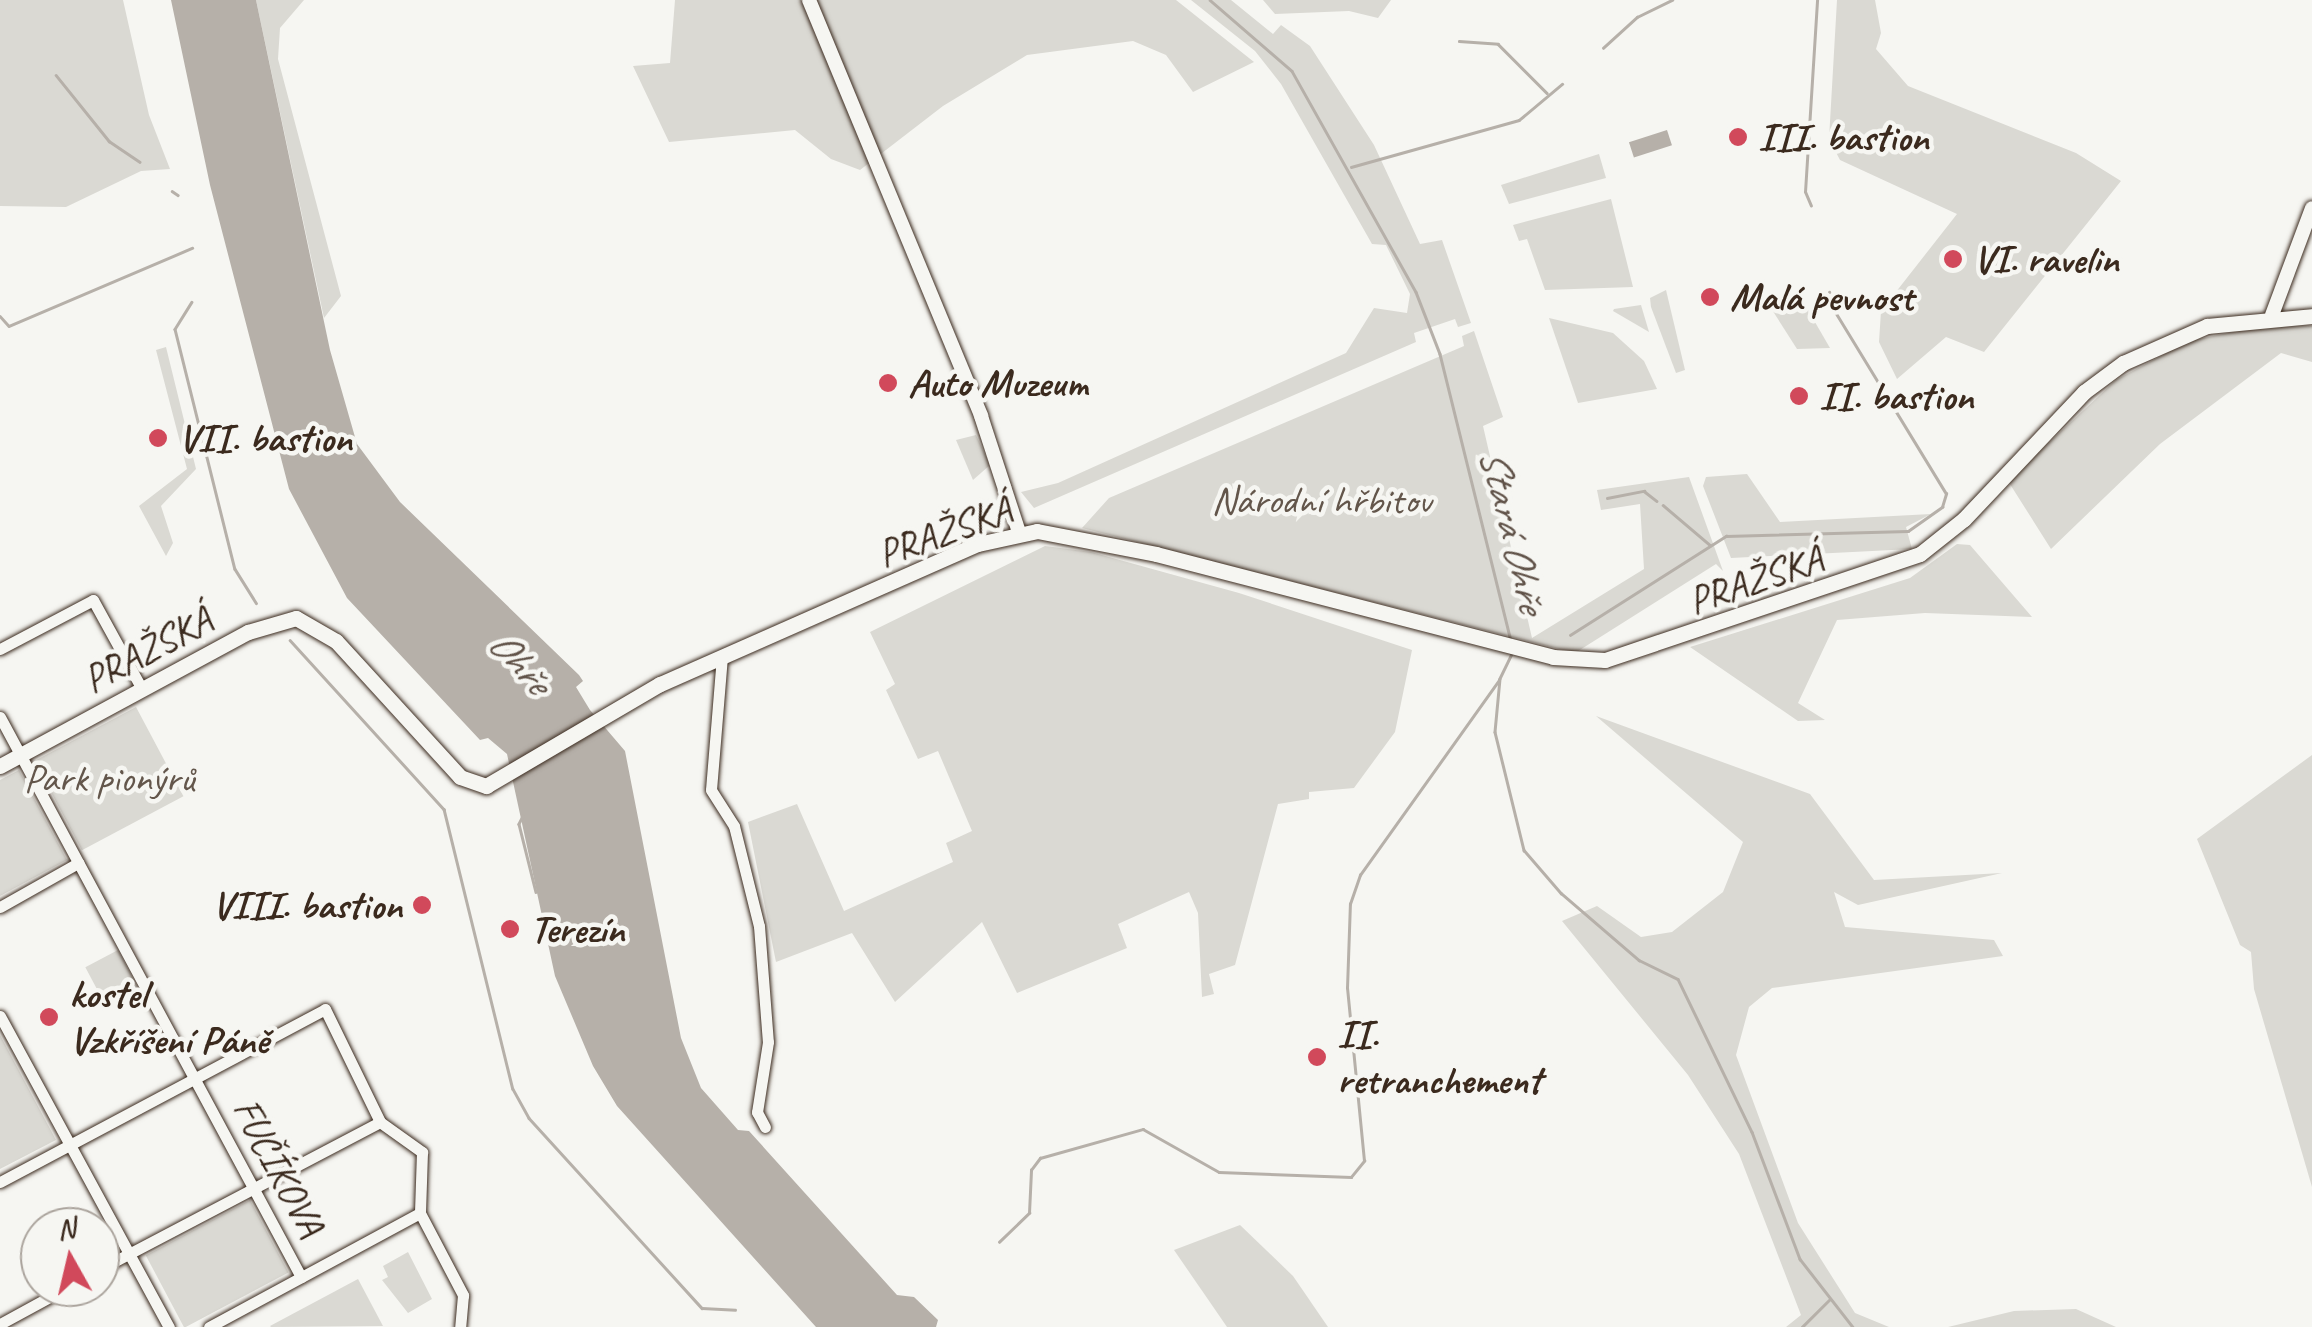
<!DOCTYPE html>
<html>
<head>
<meta charset="utf-8">
<style>
	body { margin:0 }
	#map { position:relative; width:2312px; height:1327px; overflow:hidden; background:#f6f6f2; font-family:Caveat,sans-serif }
	div>[style] { position:absolute }
	[style*='--x'] { left:calc(var(--x)*1px); top:calc(var(--y)*1px); width:calc(var(--w)*1px); rotate:calc(var(--a)*1deg) }
	.green>* { inset:0; background:#dad9d3; transform-origin:0 0 }
	.water>* { inset:0; background:#b6b0a9; transform-origin:0 0 }
	.stream>* { height:2.5px; margin:-1.25px; padding:0 1.25px; transform-origin:1.25px; border-radius:1.25px; background:#b6b0a9 }
	.roads { filter:drop-shadow(0 0 2px #3b2a1e) drop-shadow(0 0 2px #3b2a1e) }
	.minor>* { height:11px; margin:-5.5px; padding:0 5.5px; transform-origin:5.5px; border-radius:5.5px; background:#f6f6f2 }
	.tertiary>* { height:14px; margin:-7px; padding:0 7px; transform-origin:7px; border-radius:7px; background:#f6f6f2 }
	.secondary>* { height:15px; margin:-7.5px; padding:0 7.5px; transform-origin:7.5px; border-radius:7.5px; background:#f6f6f2 }
	.dots>* { width:28px; height:28px; translate:-50% -50%; box-sizing:border-box; border:5px solid #f6f6f2; border-radius:50% }
	span { translate:-50% -50%; white-space:nowrap; text-align:center; line-height:1.15; -webkit-text-stroke:9px #f6f6f2; paint-order:stroke }
	.poi-label { font-size:40px; color:#3b2a1e; font-weight:700 }
	.left { translate:0 -50%; text-align:left }
	.right { translate:-100% -50%; text-align:right }
	.park-label { font-size:40px; color:#63564b }
	.street-label { font-size:40px; color:#3b2a1e }
	.water-label { font-size:42px; color:#605248; font-style:italic }
	.north { position:absolute; left:20px; top:1207px; width:100px; height:100px; box-sizing:border-box; background:#f6f6f2; border:2px solid #aba49d; border-radius:50%; rotate:352deg; font-size:28px; font-weight:700; line-height:40px; text-align:center; color:#3b2a1e }
	.north::after { content:''; display:block; margin:auto; width:35px; height:45px; background:#d1495b; clip-path:polygon(50% 0,100% 100%,50% 72%,0 100%) }
</style>
</head>
<body>
<div id="map">
	<div class="green">
		<i style="clip-path:polygon(0 0,123px 0,149px 115px,170px 169px,141px 171px,66px 207px,0 206px)"></i>
		<i style="clip-path:polygon(256px 0,304px 0,280px 28px,278px 59px,341px 296px,324px 318px)"></i>
		<i style="clip-path:polygon(675px 0,1176px 0,1254px 62px,1193px 92px,1166px 55px,1133px 41px,1027px 55px,943px 106px,860px 170px,831px 159px,795px 130px,669px 142px,633px 66px,670px 63px)"></i>
		<i style="clip-path:polygon(1191px 0,1231px 0,1273px 34px,1281px 25px,1310px 46px,1374px 145px,1420px 244px,1442px 240px,1471px 323px,1458px 327px,1455px 319px,1414px 333px,1416px 342px,1034px 508px,1021px 492px,1058px 483px,1346px 353px,1374px 308px,1407px 313px,1410px 294px,1386px 245px,1372px 244px,1281px 84px,1255px 51px)"></i>
		<i style="clip-path:polygon(1263px 0,1391px 0,1378px 18px,1349px 11px,1275px 14px)"></i>
		<i style="clip-path:polygon(1837px 0,1875px 0,1881px 33px,1876px 49px,1908px 86px,2076px 153px,2121px 181px,1984px 352px,1946px 337px,1897px 379px,1879px 342px,1881px 311px,1957px 214px,1840px 160px,1829px 139px)"></i>
		<i style="clip-path:polygon(1599px 154px,1606px 178px,1509px 204px,1501px 185px)"></i>
		<i style="clip-path:polygon(1611px 199px,1633px 287px,1545px 290px,1527px 239px,1519px 241px,1513px 225px)"></i>
		<i style="clip-path:polygon(1666px 290px,1685px 370px,1676px 373px,1651px 307px,1650px 298px)"></i>
		<i style="clip-path:polygon(1801px 298px,1830px 348px,1797px 349px,1769px 305px)"></i>
		<i style="clip-path:polygon(1641px 305px,1649px 332px,1613px 311px,1614px 309px)"></i>
		<i style="clip-path:polygon(1549px 318px,1613px 333px,1644px 361px,1657px 389px,1578px 403px)"></i>
		<i style="clip-path:polygon(2312px 326px,2312px 362px,2281px 353px,2160px 444px,2051px 549px,2008px 481px,2116px 380px,2189px 341px,2258px 327px)"></i>
		<i style="clip-path:polygon(1474px 331px,1503px 417px,1483px 426px,1532px 638px,1644px 569px,1640px 504px,1601px 510px,1597px 490px,1689px 477px,1723px 571px,1716px 564px,1575px 653px,1082px 528px,1109px 498px,1464px 346px,1462px 336px)"></i>
		<i style="clip-path:polygon(166px 347px,196px 469px,161px 506px,173px 543px,166px 556px,139px 506px,187px 469px,156px 350px)"></i>
		<i style="clip-path:polygon(976px 435px,990px 465px,973px 480px,956px 440px)"></i>
		<i style="clip-path:polygon(1747px 474px,1780px 522px,1931px 514px,1906px 527px,1912px 549px,1731px 558px,1703px 486px,1706px 477px)"></i>
		<i style="clip-path:polygon(1957px 544px,1970px 545px,2032px 617px,1925px 613px,1837px 620px,1798px 703px,1825px 720px,1798px 721px,1690px 647px,1910px 578px)"></i>
		<i style="clip-path:polygon(1045px 546px,1091px 552px,1239px 593px,1412px 650px,1395px 732px,1354px 788px,1309px 792px,1309px 799px,1278px 804px,1235px 965px,1209px 974px,1214px 994px,1202px 997px,1198px 913px,1189px 892px,1118px 924px,1127px 948px,1017px 993px,982px 922px,895px 1002px,852px 933px,776px 962px,748px 822px,797px 804px,844px 911px,953px 862px,946px 843px,972px 831px,938px 751px,918px 759px,886px 690px,895px 684px,870px 632px)"></i>
		<i style="left:136px;top:707px;width:101px;height:115px;rotate:62deg"></i>
		<i style="clip-path:polygon(1596px 716px,1810px 794px,1874px 880px,2002px 873px,1858px 905px,1834px 892px,1845px 927px,1994px 940px,2003px 956px,1772px 988px,1749px 1007px,1736px 1055px,1798px 1223px,1855px 1313px,1889px 1327px,1786px 1327px,1801px 1315px,1739px 1154px,1688px 1075px,1562px 921px,1597px 906px,1641px 937px,1672px 932px,1723px 892px,1743px 842px)"></i>
		<i style="clip-path:polygon(2312px 755px,2312px 1187px,2254px 989px,2251px 952px,2240px 945px,2197px 839px)"></i>
		<i style="clip-path:polygon(19px 770px,67px 860px,0 896px,0 780px)"></i>
		<i style="left:118px;top:950px;width:47px;height:37px;rotate:62deg"></i>
		<i style="clip-path:polygon(0 1035px,56px 1140px,0 1169px)"></i>
		<i style="left:250px;top:1200px;width:82px;height:118px;rotate:62deg"></i>
		<i style="clip-path:polygon(1240px 1225px,1293px 1276px,1328px 1327px,1227px 1327px,1174px 1250px)"></i>
		<i style="clip-path:polygon(408px 1252px,432px 1299px,408px 1313px,382px 1280px,388px 1277px,383px 1266px)"></i>
		<i style="clip-path:polygon(358px 1279px,383px 1326px,271px 1327px,270px 1326px)"></i>
		<i style="clip-path:polygon(2076px 1309px,2116px 1327px,1948px 1327px,2014px 1311px)"></i>
	</div>
	<div class="water">
		<i style="clip-path:polygon(171px 0,256px 0,330px 350px,357px 444px,400px 502px,579px 675px,583px 681px,576px 687px,590px 710px,625px 751px,681px 1038px,701px 1088px,738px 1130px,749px 1131px,897px 1295px,914px 1297px,938px 1320px,936px 1327px,816px 1327px,617px 1106px,593px 1066px,555px 976px,507px 754px,488px 738px,480px 740px,347px 598px,289px 489px,210px 185px)"></i>
		<i style="left:1667px;top:130px;width:16px;height:40px;rotate:72deg"></i>
	</div>
	<div class="stream">
		<i style="--x:1210;--y:0;--w:108;--a:40.9"></i>
		<i style="--x:1292;--y:71;--w:253;--a:60.7"></i>
		<i style="--x:1416;--y:292;--w:66;--a:68.8"></i>
		<i style="--x:1440;--y:354;--w:296;--a:76.1"></i>
		<i style="--x:1459;--y:41;--w:39;--a:4"></i>
		<i style="--x:1498;--y:44;--w:69;--a:45"></i>
		<i style="--x:1603;--y:48;--w:46;--a:-42.4"></i>
		<i style="--x:1637;--y:17;--w:39;--a:-26"></i>
		<i style="--x:56;--y:75;--w:85;--a:51.2"></i>
		<i style="--x:109;--y:141;--w:37;--a:34"></i>
		<i style="--x:1351;--y:167;--w:174;--a:-15.6"></i>
		<i style="--x:1519;--y:120;--w:56;--a:-39.9"></i>
		<i style="--x:172;--y:191;--w:7;--a:34"></i>
		<i style="--x:1811;--y:206;--w:15;--a:-113"></i>
		<i style="--x:1805;--y:192;--w:192;--a:-86.4"></i>
		<i style="--x:192;--y:302;--w:32;--a:122"></i>
		<i style="--x:175;--y:329;--w:247;--a:76"></i>
		<i style="--x:235;--y:569;--w:40;--a:58"></i>
		<i style="--x:0;--y:316;--w:13;--a:48"></i>
		<i style="--x:9;--y:326;--w:199;--a:-23.1"></i>
		<i style="--x:1607;--y:498;--w:38;--a:-11"></i>
		<i style="--x:1644;--y:491;--w:16;--a:38"></i>
		<i style="--x:1663;--y:505;--w:62;--a:40.4"></i>
		<i style="--x:1570;--y:635;--w:185;--a:-32.4"></i>
		<i style="--x:1726;--y:536;--w:182;--a:-1.6"></i>
		<i style="--x:1908;--y:531;--w:42;--a:-35.2"></i>
		<i style="--x:1942;--y:507;--w:14;--a:-73"></i>
		<i style="--x:1946;--y:494;--w:217;--a:-121.4"></i>
		<i style="--x:1833;--y:309;--w:17;--a:-103"></i>
		<i style="--x:290;--y:640;--w:229;--a:47.7"></i>
		<i style="--x:444;--y:809;--w:288;--a:76.2"></i>
		<i style="--x:513;--y:1089;--w:33;--a:61"></i>
		<i style="--x:529;--y:1118;--w:257;--a:47.7"></i>
		<i style="--x:702;--y:1308;--w:33;--a:3"></i>
		<i style="--x:1512;--y:654;--w:28;--a:116"></i>
		<i style="--x:1500;--y:679;--w:53;--a:95.4"></i>
		<i style="--x:1495;--y:732;--w:122;--a:76.2"></i>
		<i style="--x:1524;--y:850;--w:57;--a:49.3"></i>
		<i style="--x:1561;--y:893;--w:103;--a:40.7"></i>
		<i style="--x:1639;--y:960;--w:43;--a:26"></i>
		<i style="--x:1678;--y:979;--w:170;--a:64.2"></i>
		<i style="--x:1752;--y:1132;--w:136;--a:69.3"></i>
		<i style="--x:1800;--y:1259;--w:86;--a:52.1"></i>
		<i style="--x:523;--y:816;--w:9;--a:117"></i>
		<i style="--x:519;--y:824;--w:70;--a:76"></i>
		<i style="--x:999;--y:1242;--w:42;--a:-44"></i>
		<i style="--x:1029;--y:1213;--w:43;--a:-87.3"></i>
		<i style="--x:1031;--y:1170;--w:15;--a:-53"></i>
		<i style="--x:1040;--y:1158;--w:107;--a:-15.7"></i>
		<i style="--x:1143;--y:1129;--w:87;--a:29.5"></i>
		<i style="--x:1219;--y:1172;--w:132;--a:2.2"></i>
		<i style="--x:1351;--y:1177;--w:21;--a:-51"></i>
		<i style="--x:1364;--y:1161;--w:174;--a:-95.6"></i>
		<i style="--x:1347;--y:988;--w:84;--a:-88"></i>
		<i style="--x:1350;--y:904;--w:31;--a:-71"></i>
		<i style="--x:1360;--y:875;--w:239;--a:-54.5"></i>
		<i style="--x:1802;--y:1327;--w:38;--a:-45"></i>
	</div>
	<div class="roads">
		<div class="minor">
			<i style="--x:0;--y:649;--w:105;--a:-27.8"></i>
			<i style="--x:93;--y:600;--w:102;--a:61.2"></i>
			<i style="--x:722;--y:656;--w:134;--a:94.7"></i>
			<i style="--x:711;--y:790;--w:43;--a:57.4"></i>
			<i style="--x:734;--y:826;--w:103;--a:76"></i>
			<i style="--x:759;--y:926;--w:116;--a:85.6"></i>
			<i style="--x:768;--y:1042;--w:71;--a:98.9"></i>
			<i style="--x:757;--y:1112;--w:17;--a:62"></i>
			<i style="--x:0;--y:717;--w:636;--a:61.74"></i>
			<i style="--x:0;--y:907;--w:90;--a:-29.4"></i>
			<i style="--x:0;--y:1016;--w:354;--a:61.5"></i>
			<i style="--x:0;--y:1182;--w:368;--a:-28"></i>
			<i style="--x:325;--y:1009;--w:126;--a:64"></i>
			<i style="--x:380;--y:1122;--w:52;--a:35.5"></i>
			<i style="--x:422;--y:1152;--w:61;--a:91.9"></i>
			<i style="--x:420;--y:1213;--w:93;--a:62.3"></i>
			<i style="--x:463;--y:1295;--w:32;--a:95"></i>
			<i style="--x:100;--y:1269;--w:316;--a:-27.7"></i>
			<i style="--x:0;--y:1324;--w:77;--a:-28.6"></i>
			<i style="--x:209;--y:1327;--w:240;--a:-28.4"></i>
		</div>
		<div class="tertiary">
			<i style="--x:809;--y:0;--w:450;--a:67.5"></i>
			<i style="--x:981;--y:416;--w:122;--a:71.9"></i>
			<i style="--x:2272;--y:315;--w:114;--a:-69.5"></i>
		</div>
		<div class="secondary">
			<i style="--x:0;--y:766;--w:282;--a:-28.4"></i>
			<i style="--x:248;--y:632;--w:50;--a:-16.3"></i>
			<i style="--x:296;--y:618;--w:46;--a:29.9"></i>
			<i style="--x:336;--y:641;--w:184;--a:47.6"></i>
			<i style="--x:460;--y:777;--w:28;--a:19"></i>
			<i style="--x:486;--y:786;--w:202;--a:-30.4"></i>
			<i style="--x:660;--y:684;--w:347;--a:-23.8"></i>
			<i style="--x:978;--y:544;--w:60;--a:-12.4"></i>
			<i style="--x:1037;--y:531;--w:121;--a:10.9"></i>
			<i style="--x:1156;--y:554;--w:410;--a:14.5"></i>
			<i style="--x:1553;--y:657;--w:52;--a:3.3"></i>
			<i style="--x:1605;--y:660;--w:332;--a:-18.6"></i>
			<i style="--x:1920;--y:554;--w:56;--a:-38.5"></i>
			<i style="--x:1964;--y:519;--w:175;--a:-46.6"></i>
			<i style="--x:2084;--y:392;--w:49;--a:-36.6"></i>
			<i style="--x:2123;--y:363;--w:92;--a:-23.8"></i>
			<i style="--x:2207;--y:326;--w:105;--a:-5.4"></i>
		</div>
	</div>
	<div class="dots">
		<i style="left:1738px;top:137px;background:#d1495b"></i>
		<i style="left:1953px;top:259px;background:#d1495b"></i>
		<i style="left:1710px;top:297px;background:#d1495b"></i>
		<i style="left:888px;top:383px;background:#d1495b"></i>
		<i style="left:1799px;top:396px;background:#d1495b"></i>
		<i style="left:158px;top:438px;background:#d1495b"></i>
		<i style="left:422px;top:905px;background:#d1495b"></i>
		<i style="left:510px;top:929px;background:#d1495b"></i>
		<i style="left:49px;top:1017px;background:#d1495b"></i>
		<i style="left:1317px;top:1057px;background:#d1495b"></i>
	</div>
	<div class="poi-label">
		<span class="left" style="left:1758px;top:137px">III. bastion</span>
		<span class="left" style="left:1973px;top:259px">VI. ravelin</span>
		<span class="left" style="left:1730px;top:297px">Malá pevnost</span>
		<span class="left" style="left:908px;top:383px">Auto Muzeum</span>
		<span class="left" style="left:1819px;top:396px">II. bastion</span>
		<span class="left" style="left:178px;top:438px">VII. bastion</span>
		<span class="right" style="left:402px;top:905px">VIII. bastion</span>
		<span class="left" style="left:530px;top:929px">Terezín</span>
		<span class="left" style="left:69px;top:1017px">kostel<br>Vzkříšení Páně</span>
		<span class="left" style="left:1337px;top:1057px">II.<br>retranchement</span>
	</div>
	<div class="park-label">
		<span style="left:1321px;top:500px">Národní hřbitov</span>
		<span style="left:109px;top:778px">Park pionýrů</span>
	</div>
	<div class="street-label">
		<span style="left:944px;top:531px;rotate:-20deg">PRAŽSKÁ</span>
		<span style="left:1755px;top:579px;rotate:-19deg">PRAŽSKÁ</span>
		<span style="left:147px;top:649px;rotate:-28deg">PRAŽSKÁ</span>
		<span style="left:279px;top:1167px;rotate:62deg">FUČÍKOVA</span>
	</div>
	<div class="water-label">
		<span style="left:1512px;top:530px;rotate:76deg">Stará Ohře</span>
		<span style="left:519px;top:662px;rotate:48deg">Ohře</span>
	</div>
	<div class="north">N</div>
</div>
</body>
</html>
